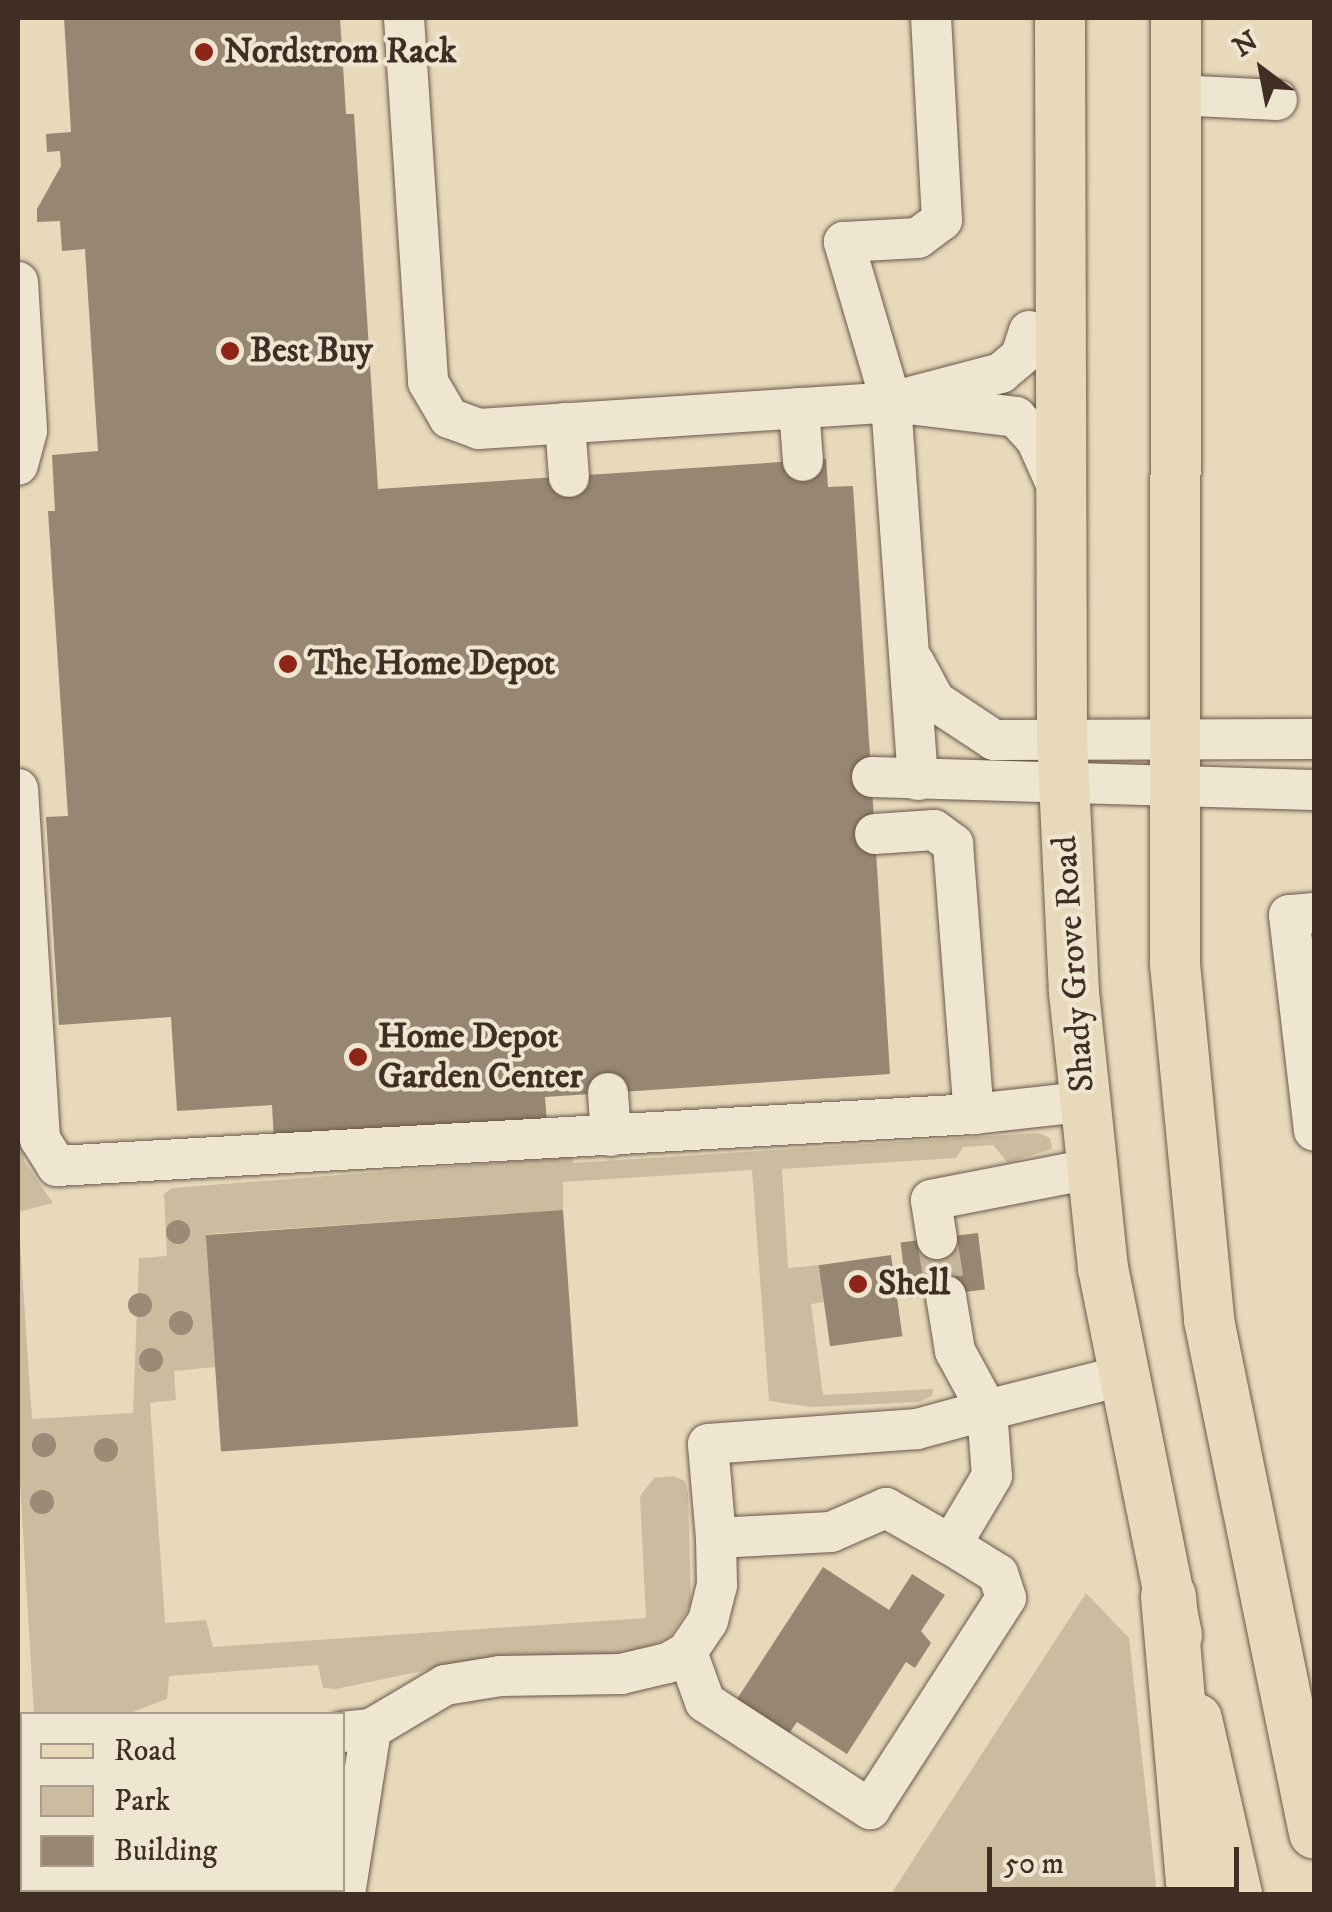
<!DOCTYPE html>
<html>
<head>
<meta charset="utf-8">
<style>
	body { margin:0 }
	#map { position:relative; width:1332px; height:1912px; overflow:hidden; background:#e7d9ba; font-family:"IM FELL DW Pica",serif }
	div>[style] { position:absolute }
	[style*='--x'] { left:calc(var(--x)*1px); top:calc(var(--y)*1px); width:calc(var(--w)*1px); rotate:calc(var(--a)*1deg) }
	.green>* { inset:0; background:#cbbca0 }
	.building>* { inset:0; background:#978672; transform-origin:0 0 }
	.minor-tunnel>* { height:40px; margin-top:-20px; transform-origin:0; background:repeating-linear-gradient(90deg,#c6b79c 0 40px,transparent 0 60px) }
	.roads { filter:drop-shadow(0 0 2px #6a584a) drop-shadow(0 0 2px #6a584a) }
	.minor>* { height:40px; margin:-20px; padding:0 20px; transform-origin:20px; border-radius:20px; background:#efe6d2 }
	.major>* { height:50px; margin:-25px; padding:0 25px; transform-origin:25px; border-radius:25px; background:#e7d9ba }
	.highway>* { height:55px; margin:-27.5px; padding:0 27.5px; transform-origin:27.5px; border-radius:27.5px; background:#e7d9ba }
	.trees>* { width:24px; height:24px; margin:-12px; border-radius:50%; background:#9b8a75 }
	.dots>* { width:28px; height:28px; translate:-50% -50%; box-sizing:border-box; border:5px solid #efe6d2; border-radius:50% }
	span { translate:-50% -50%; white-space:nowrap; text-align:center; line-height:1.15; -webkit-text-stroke:8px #efe6d2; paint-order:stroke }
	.poi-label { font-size:35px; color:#402d24; font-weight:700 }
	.left { translate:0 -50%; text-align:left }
	.street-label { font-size:35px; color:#402d24 }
	.frame { position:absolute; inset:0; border:20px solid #402d24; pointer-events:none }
	.legend { position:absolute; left:20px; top:1712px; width:325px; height:180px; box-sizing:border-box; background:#efe6d2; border:2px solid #a99c8c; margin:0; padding:12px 18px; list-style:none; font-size:30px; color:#402d24 }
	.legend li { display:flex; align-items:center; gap:20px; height:50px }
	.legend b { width:50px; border:2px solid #a99c8c }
	.north { position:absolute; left:1212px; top:20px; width:100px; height:100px; -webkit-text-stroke:8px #efe6d2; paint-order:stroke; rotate:328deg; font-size:28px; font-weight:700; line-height:40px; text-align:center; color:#402d24 }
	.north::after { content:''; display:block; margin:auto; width:35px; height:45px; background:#402d24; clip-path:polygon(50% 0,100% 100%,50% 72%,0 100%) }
	.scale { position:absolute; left:987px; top:1847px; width:252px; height:45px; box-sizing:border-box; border:5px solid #402d24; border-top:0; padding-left:12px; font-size:30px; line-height:35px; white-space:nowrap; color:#402d24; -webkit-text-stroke:8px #efe6d2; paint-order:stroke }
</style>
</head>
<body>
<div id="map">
	<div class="green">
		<i style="clip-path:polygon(18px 1079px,24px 1161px,53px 1203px,18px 1212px,32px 1419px,133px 1413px,139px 1258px,167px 1256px,164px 1194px,172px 1188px,572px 1157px,573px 1163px,1038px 1133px,1050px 1138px,1052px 1149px,1008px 1163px,993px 1145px,963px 1147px,956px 1158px,782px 1169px,788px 1268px,819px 1265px,824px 1302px,811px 1304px,823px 1395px,933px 1389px,932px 1396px,919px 1402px,812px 1407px,769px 1401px,752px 1170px,563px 1182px,563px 1210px,207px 1234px,215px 1367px,174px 1371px,176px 1400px,150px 1403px,165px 1623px,206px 1620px,213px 1647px,646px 1618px,640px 1496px,654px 1478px,674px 1476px,685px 1481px,688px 1493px,691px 1605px,669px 1638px,629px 1654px,480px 1659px,336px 1689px,323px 1688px,318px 1665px,169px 1676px,167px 1699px,127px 1714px,34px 1714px,18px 1450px)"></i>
		<i style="clip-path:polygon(1086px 1593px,1129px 1638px,1157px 1894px,891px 1894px)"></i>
	</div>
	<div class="building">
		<i style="clip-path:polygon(64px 18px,340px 18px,346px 114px,354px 114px,378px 489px,826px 459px,828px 487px,853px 486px,890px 1074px,545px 1097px,547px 1123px,274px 1141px,272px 1105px,177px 1111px,171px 1017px,59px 1025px,46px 817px,68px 816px,48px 511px,55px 511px,52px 455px,98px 451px,85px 249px,62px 251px,60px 221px,37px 222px,37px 209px,61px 166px,60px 151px,47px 152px,46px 134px,71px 132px)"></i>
		<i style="left:563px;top:1210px;width:217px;height:358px;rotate:86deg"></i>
		<i style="left:978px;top:1233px;width:57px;height:78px;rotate:83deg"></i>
		<i style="left:891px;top:1255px;width:82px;height:73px;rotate:82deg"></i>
		<i style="clip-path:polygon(823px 1567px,889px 1610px,912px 1574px,945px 1595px,921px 1631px,931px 1643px,915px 1668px,906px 1662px,847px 1754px,797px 1722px,788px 1735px,735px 1702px)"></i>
		<i style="clip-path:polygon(167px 1890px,288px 1890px,167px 1894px)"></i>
	</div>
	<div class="minor-tunnel">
		<i style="--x:937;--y:1239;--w:58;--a:81"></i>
	</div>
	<div class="roads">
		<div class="minor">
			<i style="--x:404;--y:18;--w:365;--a:86.2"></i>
			<i style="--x:428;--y:382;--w:42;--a:59.7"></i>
			<i style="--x:449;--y:418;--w:32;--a:20"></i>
			<i style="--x:479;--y:429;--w:413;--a:-3.7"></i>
			<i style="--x:1176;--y:95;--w:101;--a:2.8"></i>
			<i style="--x:18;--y:282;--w:149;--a:86.5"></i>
			<i style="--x:27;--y:431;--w:35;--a:105"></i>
			<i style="--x:1029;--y:331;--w:26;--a:108"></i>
			<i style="--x:1021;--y:356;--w:26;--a:140"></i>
			<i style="--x:1001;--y:373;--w:114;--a:165.2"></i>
			<i style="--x:891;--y:402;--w:126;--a:6.8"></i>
			<i style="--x:1016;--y:417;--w:30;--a:48"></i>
			<i style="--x:1036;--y:439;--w:51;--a:65.9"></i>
			<i style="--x:799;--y:408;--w:53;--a:85.7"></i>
			<i style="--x:565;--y:423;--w:54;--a:85.8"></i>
			<i style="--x:914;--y:662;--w:44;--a:61.7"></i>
			<i style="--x:935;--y:701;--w:71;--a:33.5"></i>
			<i style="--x:994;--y:740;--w:320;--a:-0.2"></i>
			<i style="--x:872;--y:777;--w:442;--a:1.7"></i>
			<i style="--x:918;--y:780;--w:379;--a:-94.1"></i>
			<i style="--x:891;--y:402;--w:167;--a:-106.4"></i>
			<i style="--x:844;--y:242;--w:74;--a:-3.1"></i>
			<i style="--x:918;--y:238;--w:30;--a:-37"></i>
			<i style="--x:942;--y:220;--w:202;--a:-93.1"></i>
			<i style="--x:18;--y:789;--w:351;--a:86.4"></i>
			<i style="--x:40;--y:1139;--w:32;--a:58"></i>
			<i style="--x:57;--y:1166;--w:918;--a:-3.25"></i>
			<i style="--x:875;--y:834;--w:59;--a:-3.9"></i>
			<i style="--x:934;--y:830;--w:24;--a:36"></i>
			<i style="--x:953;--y:844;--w:271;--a:85.6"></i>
			<i style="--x:974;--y:1114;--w:110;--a:-6.3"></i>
			<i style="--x:1314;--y:913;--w:25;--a:175"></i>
			<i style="--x:1289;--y:915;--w:217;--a:83.4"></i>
			<i style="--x:608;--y:1093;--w:43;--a:86"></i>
			<i style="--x:937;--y:1239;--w:39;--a:-99"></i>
			<i style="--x:931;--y:1200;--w:163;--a:-11"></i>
			<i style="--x:946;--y:1296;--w:56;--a:80.7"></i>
			<i style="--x:955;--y:1351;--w:67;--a:61.5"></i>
			<i style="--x:987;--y:1410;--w:138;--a:-14.2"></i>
			<i style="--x:987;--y:1410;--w:66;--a:85.7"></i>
			<i style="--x:992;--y:1476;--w:80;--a:120.7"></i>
			<i style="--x:951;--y:1545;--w:75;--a:-150.4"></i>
			<i style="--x:886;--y:1508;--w:60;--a:156.4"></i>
			<i style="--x:831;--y:1532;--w:115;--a:177"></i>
			<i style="--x:716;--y:1538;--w:94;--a:-94.9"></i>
			<i style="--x:708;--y:1444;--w:210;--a:-4.1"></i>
			<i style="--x:917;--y:1429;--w:73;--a:-15.2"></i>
			<i style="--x:687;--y:1652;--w:53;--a:70.2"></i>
			<i style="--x:705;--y:1702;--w:197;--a:33"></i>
			<i style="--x:870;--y:1809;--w:251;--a:-57.2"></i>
			<i style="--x:1006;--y:1598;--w:25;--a:-108"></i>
			<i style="--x:998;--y:1574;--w:55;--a:-148.3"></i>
			<i style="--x:342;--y:1732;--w:29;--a:-6"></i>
			<i style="--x:371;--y:1729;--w:86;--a:-30.7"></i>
			<i style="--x:445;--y:1685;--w:56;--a:-9.3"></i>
			<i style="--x:500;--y:1676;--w:121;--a:-0.9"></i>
			<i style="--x:621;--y:1674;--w:48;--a:-13.2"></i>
			<i style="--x:668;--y:1663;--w:22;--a:-30"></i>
			<i style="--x:687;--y:1652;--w:37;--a:-56"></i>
			<i style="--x:708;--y:1621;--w:37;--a:-76"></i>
			<i style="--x:717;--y:1585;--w:47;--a:-91.2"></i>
			<i style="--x:118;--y:1894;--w:4;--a:-76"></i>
			<i style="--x:345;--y:1894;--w:167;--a:-81"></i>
		</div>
		<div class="major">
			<i style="--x:1060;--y:18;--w:720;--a:89.84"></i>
			<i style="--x:1062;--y:738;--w:254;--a:87.3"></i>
			<i style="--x:1074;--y:992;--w:278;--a:84"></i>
			<i style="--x:1103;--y:1268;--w:375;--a:78.6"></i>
			<i style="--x:1176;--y:18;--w:946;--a:90.06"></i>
			<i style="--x:1175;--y:964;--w:358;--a:84.5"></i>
			<i style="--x:1209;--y:1320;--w:524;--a:78.43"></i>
			<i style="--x:1197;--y:1719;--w:180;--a:77.1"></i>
		</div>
		<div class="highway">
			<i style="--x:1168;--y:1596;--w:299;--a:85"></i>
		</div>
	</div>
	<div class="trees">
		<i style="left:178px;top:1232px"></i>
		<i style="left:140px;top:1305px"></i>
		<i style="left:181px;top:1323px"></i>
		<i style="left:151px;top:1360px"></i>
		<i style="left:44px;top:1445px"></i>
		<i style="left:106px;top:1450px"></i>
		<i style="left:42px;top:1502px"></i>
	</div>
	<div class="dots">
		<i style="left:204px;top:52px;background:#8f2418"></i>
		<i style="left:230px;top:351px;background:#8f2418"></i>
		<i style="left:288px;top:664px;background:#8f2418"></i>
		<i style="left:358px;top:1057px;background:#8f2418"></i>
		<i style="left:858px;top:1284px;background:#8f2418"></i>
	</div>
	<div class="poi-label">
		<span class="left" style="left:224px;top:52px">Nordstrom Rack</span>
		<span class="left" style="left:250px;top:351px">Best Buy</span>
		<span class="left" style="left:308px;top:664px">The Home Depot</span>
		<span class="left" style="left:378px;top:1057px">Home Depot<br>Garden Center</span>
		<span class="left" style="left:878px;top:1284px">Shell</span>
	</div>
	<div class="street-label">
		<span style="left:1074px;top:964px;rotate:-94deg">Shady Grove Road</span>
	</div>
	<div class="frame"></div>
	<ul class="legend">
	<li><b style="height:12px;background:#e7d9ba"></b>Road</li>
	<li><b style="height:28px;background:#cbbca0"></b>Park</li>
	<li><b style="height:28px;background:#978672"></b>Building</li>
	</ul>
	<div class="north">N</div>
	<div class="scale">50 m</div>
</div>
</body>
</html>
